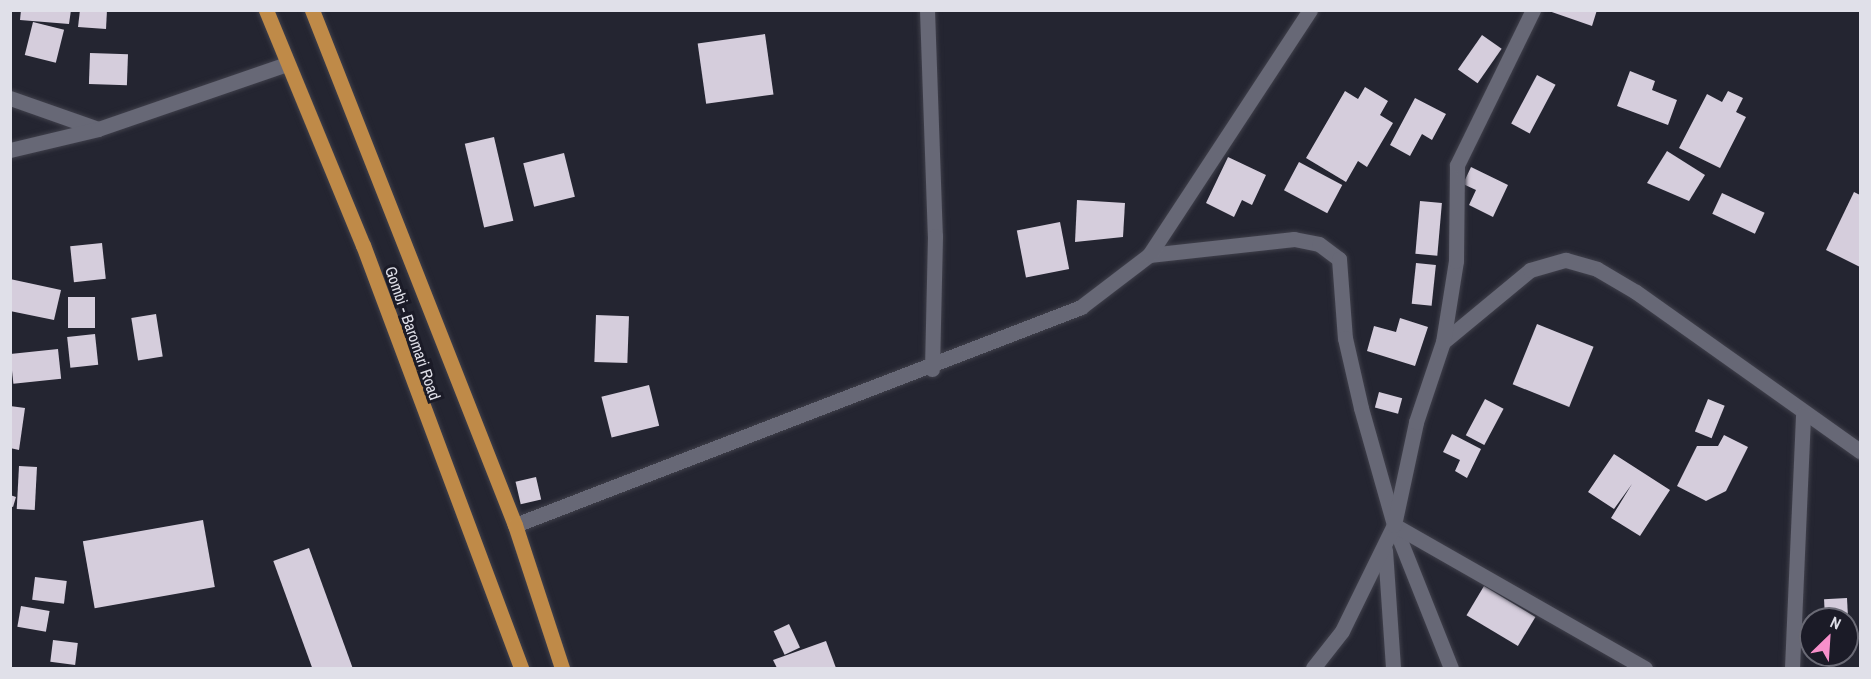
<!DOCTYPE html>
<html>
<head>
<meta charset="utf-8">
<style>
	body { margin:0 }
	#map { position:relative; width:1871px; height:679px; overflow:hidden; background:#242531; font-family:"Archivo Narrow",sans-serif }
	div>[style] { position:absolute }
	[style*='--x'] { left:calc(var(--x)*1px); top:calc(var(--y)*1px); width:calc(var(--w)*1px); rotate:calc(var(--a)*1deg) }
	.building>* { inset:0; background:#d5cddc; transform-origin:0 0 }
	.roads { filter:drop-shadow(0 0 2px #40404b) drop-shadow(0 0 2px #40404b) }
	.minor>* { height:15px; margin:-7.5px; padding:0 7.5px; transform-origin:7.5px; border-radius:7.5px; background:#676876 }
	.primary>* { height:15px; margin:-7.5px; padding:0 7.5px; transform-origin:7.5px; border-radius:7.5px; background:#bf8a48 }
	span { translate:-50% -50%; white-space:nowrap; text-align:center; line-height:1.15; -webkit-text-stroke:6px #1b1b27; paint-order:stroke }
	.street-label { font-size:16px; color:#e0e0e9 }
	.frame { position:absolute; inset:0; border:12px solid #e0e0e9; pointer-events:none }
	.north { position:absolute; left:1799px; top:607px; width:60px; height:60px; box-sizing:border-box; background:#1b1b27; border:2px solid #6a6a75; border-radius:50%; rotate:25deg; font-size:16px; font-weight:700; line-height:24px; text-align:center; color:#e0e0e9 }
	.north::after { content:''; display:block; margin:auto; width:21px; height:27px; background:#f890cb; clip-path:polygon(50% 0,100% 100%,50% 72%,0 100%) }
</style>
</head>
<body>
<div id="map">
	<div class="building">
		<i style="clip-path:polygon(21px 10px,71px 10px,69px 24px,20px 20px)"></i>
		<i style="clip-path:polygon(80px 10px,107px 10px,106px 29px,78px 27px)"></i>
		<i style="clip-path:polygon(1546px 10px,1597px 10px,1592px 26px)"></i>
		<i style="left:33px;top:22px;width:32px;height:34px;rotate:14deg"></i>
		<i style="left:765px;top:34px;width:61px;height:68px;rotate:82deg"></i>
		<i style="left:1482px;top:35px;width:24px;height:42px;rotate:35deg"></i>
		<i style="left:90px;top:53px;width:38px;height:31px;rotate:2deg"></i>
		<i style="clip-path:polygon(1630px 71px,1655px 81px,1652px 90px,1677px 100px,1668px 125px,1617px 106px)"></i>
		<i style="left:1537px;top:75px;width:21px;height:55px;rotate:28deg"></i>
		<i style="clip-path:polygon(1365px 87px,1388px 101px,1380px 115px,1393px 123px,1367px 167px,1358px 161px,1346px 182px,1306px 158px,1345px 91px,1358px 99px)"></i>
		<i style="clip-path:polygon(1728px 91px,1743px 98px,1736px 112px,1746px 117px,1720px 168px,1679px 148px,1707px 94px,1722px 102px)"></i>
		<i style="clip-path:polygon(1415px 98px,1446px 114px,1432px 140px,1422px 134px,1410px 156px,1390px 145px)"></i>
		<i style="left:494px;top:137px;width:86px;height:30px;rotate:77deg"></i>
		<i style="clip-path:polygon(1667px 151px,1705px 175px,1689px 201px,1647px 183px)"></i>
		<i style="left:564px;top:153px;width:45px;height:42px;rotate:76deg"></i>
		<i style="clip-path:polygon(1228px 157px,1266px 175px,1252px 205px,1242px 200px,1234px 217px,1206px 203px)"></i>
		<i style="left:1299px;top:162px;width:49px;height:32px;rotate:28deg"></i>
		<i style="clip-path:polygon(1471px 167px,1508px 185px,1493px 217px,1469px 205px,1476px 190px,1463px 184px)"></i>
		<i style="clip-path:polygon(1854px 192px,1860px 195px,1860px 267px,1826px 250px)"></i>
		<i style="left:1722px;top:193px;width:47px;height:23px;rotate:25deg"></i>
		<i style="clip-path:polygon(1077px 200px,1125px 203px,1123px 237px,1075px 242px)"></i>
		<i style="left:1420px;top:201px;width:22px;height:53px;rotate:5deg"></i>
		<i style="left:1060px;top:222px;width:48px;height:44px;rotate:79deg"></i>
		<i style="left:102px;top:243px;width:36px;height:32px;rotate:84deg"></i>
		<i style="left:1416px;top:263px;width:20px;height:41px;rotate:6deg"></i>
		<i style="clip-path:polygon(10px 279px,61px 290px,54px 320px,10px 311px)"></i>
		<i style="left:68px;top:297px;width:27px;height:31px"></i>
		<i style="left:156px;top:314px;width:43px;height:25px;rotate:81deg"></i>
		<i style="left:596px;top:315px;width:33px;height:47px;rotate:2deg"></i>
		<i style="clip-path:polygon(1400px 318px,1428px 327px,1415px 366px,1367px 351px,1374px 326px,1396px 332px)"></i>
		<i style="left:1537px;top:324px;width:61px;height:65px;rotate:22deg"></i>
		<i style="left:95px;top:334px;width:31px;height:28px;rotate:84deg"></i>
		<i style="left:58px;top:349px;width:30px;height:48px;rotate:84deg"></i>
		<i style="left:649px;top:385px;width:42px;height:49px;rotate:76deg"></i>
		<i style="left:1379px;top:392px;width:24px;height:16px;rotate:15deg"></i>
		<i style="left:1485px;top:399px;width:21px;height:41px;rotate:28deg"></i>
		<i style="left:1708px;top:399px;width:18px;height:35px;rotate:22deg"></i>
		<i style="clip-path:polygon(10px 406px,25px 408px,19px 450px,10px 448px)"></i>
		<i style="clip-path:polygon(1452px 434px,1481px 449px,1467px 478px,1455px 471px,1460px 460px,1443px 452px)"></i>
		<i style="clip-path:polygon(1724px 435px,1748px 447px,1726px 491px,1706px 501px,1677px 486px,1697px 446px,1718px 446px)"></i>
		<i style="clip-path:polygon(1614px 454px,1670px 490px,1640px 536px,1611px 518px,1632px 484px,1614px 509px,1588px 492px)"></i>
		<i style="left:19px;top:466px;width:18px;height:43px;rotate:3deg"></i>
		<i style="left:536px;top:477px;width:23px;height:21px;rotate:77deg"></i>
		<i style="clip-path:polygon(10px 495px,16px 497px,13px 507px,10px 506px)"></i>
		<i style="left:203px;top:520px;width:68px;height:122px;rotate:80deg"></i>
		<i style="left:309px;top:548px;width:128px;height:38px;rotate:70deg"></i>
		<i style="left:35px;top:577px;width:32px;height:23px;rotate:7deg"></i>
		<i style="left:1484px;top:586px;width:60px;height:34px;rotate:31deg"></i>
		<i style="left:1847px;top:598px;width:21px;height:23px;rotate:87deg"></i>
		<i style="left:21px;top:606px;width:29px;height:21px;rotate:10deg"></i>
		<i style="left:789px;top:624px;width:26px;height:17px;rotate:65deg"></i>
		<i style="left:53px;top:640px;width:25px;height:22px;rotate:7deg"></i>
		<i style="clip-path:polygon(826px 641px,836px 668px,777px 668px,773px 660px)"></i>
	</div>
	<div class="roads">
		<div class="minor">
			<i style="--x:927;--y:10;--w:226;--a:88"></i>
			<i style="--x:935;--y:236;--w:133;--a:91.3"></i>
			<i style="--x:10;--y:98;--w:93;--a:19.4"></i>
			<i style="--x:10;--y:150;--w:90;--a:-13.4"></i>
			<i style="--x:98;--y:129;--w:200;--a:-19"></i>
			<i style="--x:1149;--y:255;--w:146;--a:-6.3"></i>
			<i style="--x:1294;--y:239;--w:25;--a:11"></i>
			<i style="--x:1319;--y:244;--w:25;--a:37"></i>
			<i style="--x:1339;--y:259;--w:79;--a:85.7"></i>
			<i style="--x:1345;--y:338;--w:72;--a:77.1"></i>
			<i style="--x:1361;--y:408;--w:122;--a:74.2"></i>
			<i style="--x:1394;--y:525;--w:154;--a:68.3"></i>
			<i style="--x:1443;--y:342;--w:113;--a:-39.6"></i>
			<i style="--x:1530;--y:270;--w:37;--a:-16"></i>
			<i style="--x:1566;--y:260;--w:32;--a:16"></i>
			<i style="--x:1597;--y:269;--w:45;--a:30.5"></i>
			<i style="--x:1636;--y:292;--w:275;--a:35.4"></i>
			<i style="--x:515;--y:525;--w:607;--a:-21.06"></i>
			<i style="--x:1081;--y:307;--w:86;--a:-37.4"></i>
			<i style="--x:1149;--y:255;--w:293;--a:-56.7"></i>
			<i style="--x:1394;--y:525;--w:289;--a:29.7"></i>
			<i style="--x:1385;--y:550;--w:118;--a:86.1"></i>
			<i style="--x:1313;--y:668;--w:47;--a:-51.9"></i>
			<i style="--x:1342;--y:631;--w:118;--a:-63.9"></i>
			<i style="--x:1394;--y:525;--w:105;--a:-77.9"></i>
			<i style="--x:1416;--y:422;--w:84;--a:-71.4"></i>
			<i style="--x:1443;--y:342;--w:82;--a:-80.9"></i>
			<i style="--x:1456;--y:261;--w:96;--a:-89.4"></i>
			<i style="--x:1457;--y:165;--w:173;--a:-63.9"></i>
			<i style="--x:1792;--y:668;--w:254;--a:-87.5"></i>
		</div>
		<div class="primary">
			<i style="--x:266;--y:10;--w:254;--a:67.6"></i>
			<i style="--x:363;--y:245;--w:452;--a:69.5"></i>
			<i style="--x:312;--y:10;--w:554;--a:68.49"></i>
			<i style="--x:515;--y:525;--w:151;--a:71.8"></i>
		</div>
	</div>
	<div class="street-label">
		<span style="left:413px;top:333px;rotate:71deg">Gombi - Baromari Road</span>
	</div>
	<div class="frame"></div>
	<div class="north">N</div>
</div>
</body>
</html>
